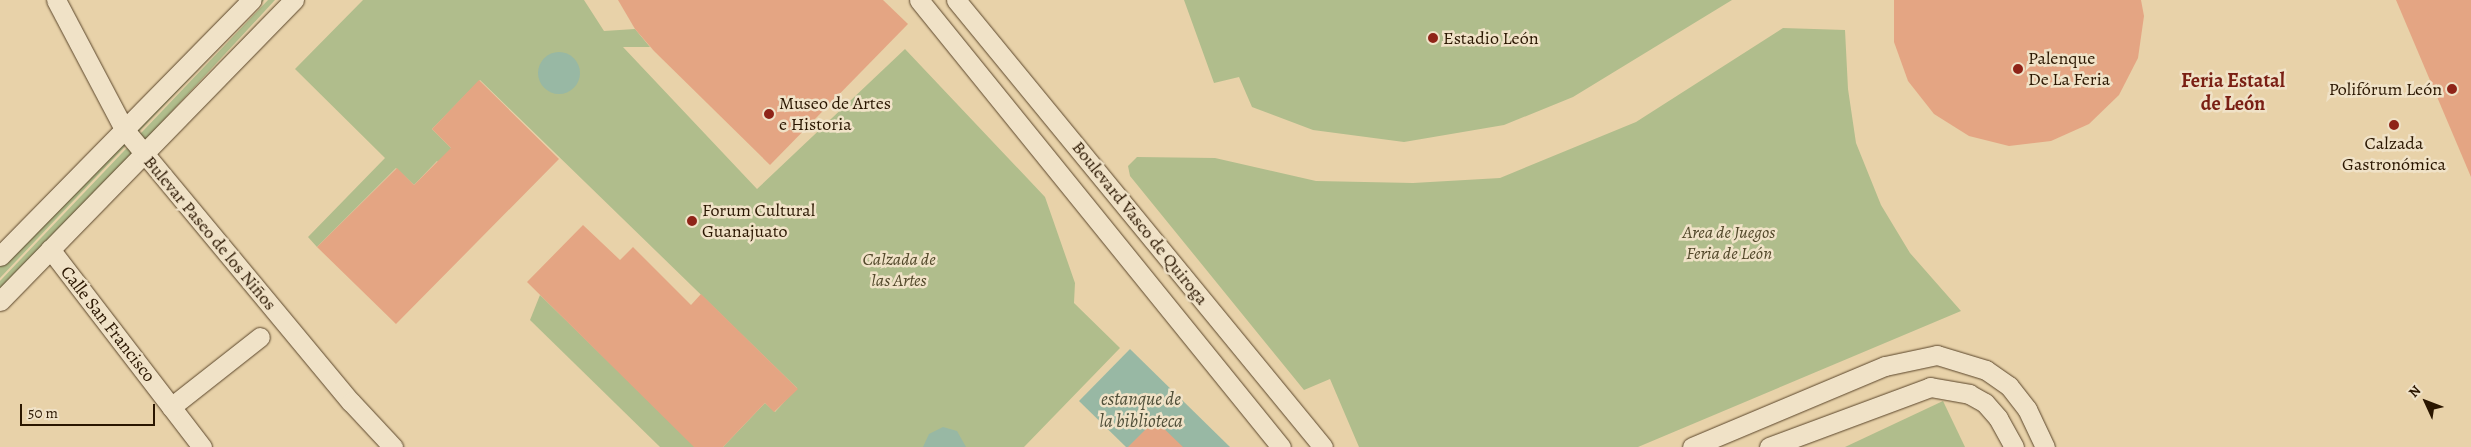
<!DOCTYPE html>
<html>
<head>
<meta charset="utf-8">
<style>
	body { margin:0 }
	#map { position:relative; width:2471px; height:447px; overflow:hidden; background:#e8d2a9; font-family:Alegreya,serif }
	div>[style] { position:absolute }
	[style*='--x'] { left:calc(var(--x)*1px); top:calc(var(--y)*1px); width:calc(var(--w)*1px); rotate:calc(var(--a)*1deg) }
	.green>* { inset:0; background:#b0bd8c }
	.water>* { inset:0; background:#98b8a4 }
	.round { border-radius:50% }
	.building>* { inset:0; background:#e4a583 }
	.roads { filter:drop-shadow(0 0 1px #5a452a) drop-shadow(0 0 1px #5a452a) }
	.minor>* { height:19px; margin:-9.5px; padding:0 9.5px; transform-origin:9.5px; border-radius:9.5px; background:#f0e2c7 }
	.dots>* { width:14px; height:14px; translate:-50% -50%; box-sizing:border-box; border:2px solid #f0e2c7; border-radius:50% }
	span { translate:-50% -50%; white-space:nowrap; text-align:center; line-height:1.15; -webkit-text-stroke:5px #f0e2c7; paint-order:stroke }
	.poi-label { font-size:18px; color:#2a1600 }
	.left { translate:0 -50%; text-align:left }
	.right { translate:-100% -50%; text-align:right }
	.street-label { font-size:18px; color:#2a1600 }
	.park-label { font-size:18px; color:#52482a; font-style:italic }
	.water-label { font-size:19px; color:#504f39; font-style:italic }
	.quarter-label { font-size:20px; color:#7a1f14; font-weight:700 }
	.north { position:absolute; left:2401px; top:377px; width:50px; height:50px; -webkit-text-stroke:4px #f0e2c7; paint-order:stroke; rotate:313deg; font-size:14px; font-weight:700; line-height:20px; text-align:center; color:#2a1600 }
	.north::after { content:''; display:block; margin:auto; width:18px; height:22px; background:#2a1600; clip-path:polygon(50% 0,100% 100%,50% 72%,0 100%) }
	.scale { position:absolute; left:20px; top:404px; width:135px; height:22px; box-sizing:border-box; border:2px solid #2a1600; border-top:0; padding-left:6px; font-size:15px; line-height:18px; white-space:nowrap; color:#2a1600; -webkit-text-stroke:4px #f0e2c7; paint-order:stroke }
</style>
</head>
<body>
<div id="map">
	<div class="green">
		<i style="clip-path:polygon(261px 0,264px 0,0 278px,0 265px)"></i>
		<i style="clip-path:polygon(268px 0,275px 0,0 297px,0 281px)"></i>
		<i style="clip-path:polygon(363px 0,584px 0,604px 31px,635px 29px,650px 47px,623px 47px,757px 189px,905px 49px,1045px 197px,1075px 283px,1074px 303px,1120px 348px,1024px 447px,723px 447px,765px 403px,775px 412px,797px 388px,480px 80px,432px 129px,466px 163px,453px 177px,437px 161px,414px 185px,396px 168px,317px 247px,308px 237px,385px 158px,295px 69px)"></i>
		<i style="clip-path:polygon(1184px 0,1732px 0,1573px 97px,1504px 125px,1404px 142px,1313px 130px,1252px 107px,1239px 77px,1214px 83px)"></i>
		<i style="clip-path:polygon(1783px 28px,1845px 30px,1848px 89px,1856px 143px,1881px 205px,1910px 253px,1961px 311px,1638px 447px,1359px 447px,1330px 379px,1304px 390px,1130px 176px,1128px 166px,1137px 157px,1215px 158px,1316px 181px,1413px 183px,1500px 178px,1636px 122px)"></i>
		<i style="clip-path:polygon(540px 295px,696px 447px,660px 447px,530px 320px)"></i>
		<i style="clip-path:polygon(1943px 401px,1965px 447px,1845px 447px)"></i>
	</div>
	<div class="water">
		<i class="round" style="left:538px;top:52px;width:42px;height:42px"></i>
		<i style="clip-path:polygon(1130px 349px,1230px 447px,1126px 447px,1079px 401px)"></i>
		<i style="clip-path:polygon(943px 427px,957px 431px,966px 447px,923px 447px,929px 434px)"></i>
	</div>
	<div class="building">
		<i style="clip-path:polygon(618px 0,883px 0,908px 24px,770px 165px,654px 51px,635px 29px)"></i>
		<i style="clip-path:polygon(1894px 0,2141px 0,2144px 16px,2138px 58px,2119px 95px,2089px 124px,2051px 141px,2009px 146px,1969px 136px,1934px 114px,1908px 81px,1894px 42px)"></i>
		<i style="clip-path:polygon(2396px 0,2471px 0,2471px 177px)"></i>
		<i style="clip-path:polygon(479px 80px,559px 159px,396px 324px,317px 247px,397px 168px,414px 185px,451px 148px,432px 129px)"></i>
		<i style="clip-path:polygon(583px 225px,620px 260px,633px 247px,691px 305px,701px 294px,798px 389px,774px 412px,765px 403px,723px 447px,694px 447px,527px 282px)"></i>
		<i style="clip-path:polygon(1155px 420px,1183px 447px,1128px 447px)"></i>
	</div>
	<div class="roads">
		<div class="minor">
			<i style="--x:56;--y:0;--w:146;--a:62.2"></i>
			<i style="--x:124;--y:129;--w:355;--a:50.3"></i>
			<i style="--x:351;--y:402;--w:62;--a:47"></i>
			<i style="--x:919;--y:0;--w:575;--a:51"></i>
			<i style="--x:956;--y:0;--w:578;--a:50.61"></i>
			<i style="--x:50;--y:249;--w:250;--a:52.5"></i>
			<i style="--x:0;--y:256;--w:359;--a:-45.5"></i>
			<i style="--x:0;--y:301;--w:421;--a:-45.7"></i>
			<i style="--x:171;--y:407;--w:113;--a:-38.2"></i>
			<i style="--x:1692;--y:447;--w:209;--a:-22.8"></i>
			<i style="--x:1885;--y:366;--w:53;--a:-11.9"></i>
			<i style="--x:1937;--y:355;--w:51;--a:17"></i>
			<i style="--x:1986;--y:370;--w:28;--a:35"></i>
			<i style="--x:2009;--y:386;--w:29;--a:52"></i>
			<i style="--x:2027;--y:409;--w:42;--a:64.7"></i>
			<i style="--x:1769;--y:447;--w:172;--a:-20.4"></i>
			<i style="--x:1930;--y:387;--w:40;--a:10"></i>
			<i style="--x:1969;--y:394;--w:18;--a:29"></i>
			<i style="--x:1985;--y:403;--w:20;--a:49"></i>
			<i style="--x:1998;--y:418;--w:33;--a:61"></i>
		</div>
	</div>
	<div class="dots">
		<i style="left:1433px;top:38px;background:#8f2418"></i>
		<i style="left:2018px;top:69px;background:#8f2418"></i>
		<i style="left:2452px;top:89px;background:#8f2418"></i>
		<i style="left:769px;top:114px;background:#8f2418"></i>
		<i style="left:2394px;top:125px;background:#8f2418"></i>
		<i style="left:692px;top:221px;background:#8f2418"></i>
	</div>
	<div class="poi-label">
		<span class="left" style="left:1443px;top:38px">Estadio León</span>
		<span class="left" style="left:2028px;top:69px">Palenque<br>De La Feria</span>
		<span class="right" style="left:2442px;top:89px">Polifórum León</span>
		<span class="left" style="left:779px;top:114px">Museo de Artes<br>e Historia</span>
		<span style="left:2394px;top:154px">Calzada<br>Gastronómica</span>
		<span class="left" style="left:702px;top:221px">Forum Cultural<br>Guanajuato</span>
	</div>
	<div class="street-label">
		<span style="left:1140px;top:223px;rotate:51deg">Boulevard Vasco de Quiroga</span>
		<span style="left:210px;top:233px;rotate:50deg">Bulevar Paseo de los Niños</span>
		<span style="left:108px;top:324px;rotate:52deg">Calle San Francisco</span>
	</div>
	<div class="park-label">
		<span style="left:1729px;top:243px">Area de Juegos<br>Feria de León</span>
		<span style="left:899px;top:270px">Calzada de<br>las Artes</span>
	</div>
	<div class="water-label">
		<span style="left:1141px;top:411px">estanque de<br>la biblioteca</span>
	</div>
	<div class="quarter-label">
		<span style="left:2233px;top:92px">Feria Estatal<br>de León</span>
	</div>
	<div class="north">N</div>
	<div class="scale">50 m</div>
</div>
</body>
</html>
